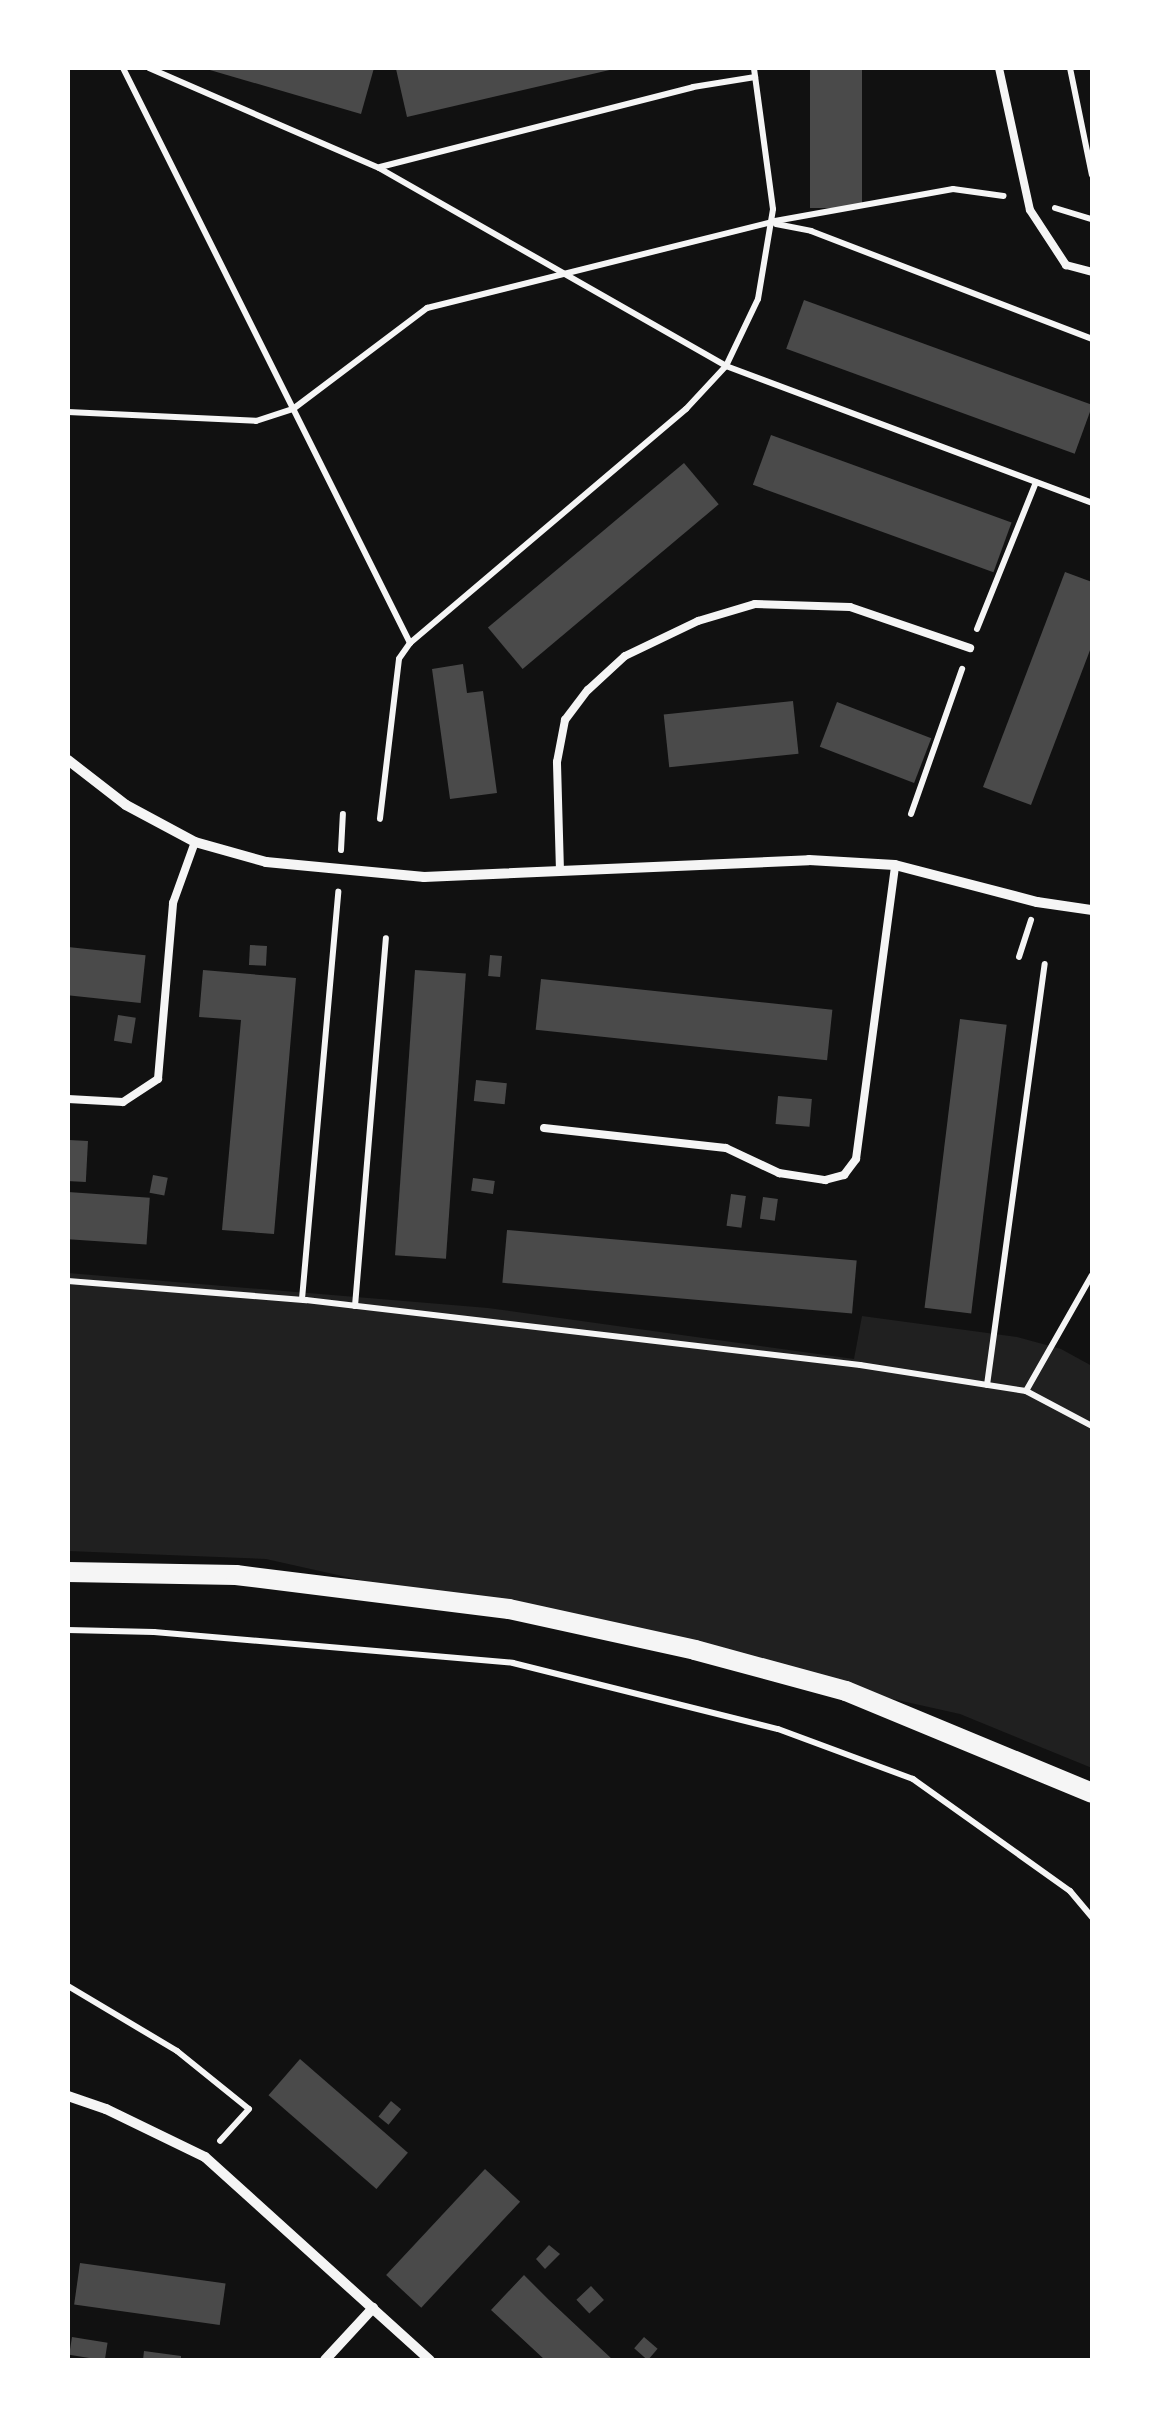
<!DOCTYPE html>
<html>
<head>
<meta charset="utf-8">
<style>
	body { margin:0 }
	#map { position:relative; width:1160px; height:2428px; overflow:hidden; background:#111; font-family:"Open Sans",sans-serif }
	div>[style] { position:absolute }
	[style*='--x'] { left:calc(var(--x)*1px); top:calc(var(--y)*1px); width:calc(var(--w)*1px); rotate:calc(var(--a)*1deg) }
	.green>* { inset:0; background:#202020 }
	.building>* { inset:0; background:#4a4a4a; transform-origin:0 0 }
	.path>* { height:6px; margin:-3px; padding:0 3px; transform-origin:3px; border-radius:3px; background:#f5f5f5 }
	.service>* { height:8px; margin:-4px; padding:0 4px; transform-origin:4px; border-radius:4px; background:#f5f5f5 }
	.minor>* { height:10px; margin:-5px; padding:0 5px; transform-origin:5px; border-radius:5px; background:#f5f5f5 }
	.secondary>* { height:20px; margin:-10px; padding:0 10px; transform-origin:10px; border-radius:10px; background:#f5f5f5 }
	span { translate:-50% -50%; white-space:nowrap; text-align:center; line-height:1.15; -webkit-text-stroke:8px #fff; paint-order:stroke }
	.frame { position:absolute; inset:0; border:70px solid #fff; pointer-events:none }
</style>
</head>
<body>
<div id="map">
	<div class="green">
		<i style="clip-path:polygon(68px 1273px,488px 1308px,854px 1359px,862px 1316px,1017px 1337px,1061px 1349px,1092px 1366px,1092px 1768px,960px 1714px,266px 1559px,68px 1551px)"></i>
	</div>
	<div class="building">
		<i style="clip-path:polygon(203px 68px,374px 68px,361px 114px)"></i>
		<i style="clip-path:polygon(404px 68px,614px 68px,614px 69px,407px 117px,396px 69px)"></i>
		<i style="left:810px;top:68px;width:52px;height:140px"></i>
		<i style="left:804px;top:300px;width:307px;height:52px;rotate:20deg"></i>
		<i style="left:771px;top:435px;width:256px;height:53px;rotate:20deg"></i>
		<i style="left:684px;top:463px;width:54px;height:256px;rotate:50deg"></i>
		<i style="clip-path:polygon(1065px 572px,1092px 582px,1092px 645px,1031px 805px,983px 787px)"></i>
		<i style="clip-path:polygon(463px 664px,467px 693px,483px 691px,497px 793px,450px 799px,432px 669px)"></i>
		<i style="left:793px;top:701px;width:53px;height:130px;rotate:84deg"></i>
		<i style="left:837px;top:702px;width:101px;height:48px;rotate:21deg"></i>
		<i style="left:250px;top:945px;width:17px;height:20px;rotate:3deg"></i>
		<i style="left:68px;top:947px;width:78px;height:48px;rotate:6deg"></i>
		<i style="left:490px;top:955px;width:12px;height:21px;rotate:5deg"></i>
		<i style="clip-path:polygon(203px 970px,296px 978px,274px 1234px,222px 1230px,241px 1020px,199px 1017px)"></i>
		<i style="left:415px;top:970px;width:51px;height:286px;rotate:4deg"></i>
		<i style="left:541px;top:979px;width:293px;height:51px;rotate:6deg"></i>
		<i style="left:118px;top:1015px;width:18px;height:26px;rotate:9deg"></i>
		<i style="left:960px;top:1019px;width:47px;height:291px;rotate:7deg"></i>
		<i style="left:476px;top:1080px;width:31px;height:21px;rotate:6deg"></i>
		<i style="left:778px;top:1096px;width:34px;height:28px;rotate:5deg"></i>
		<i style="left:69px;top:1140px;width:19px;height:41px;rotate:3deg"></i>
		<i style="left:153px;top:1175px;width:15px;height:18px;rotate:11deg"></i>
		<i style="left:473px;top:1178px;width:22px;height:13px;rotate:8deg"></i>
		<i style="left:68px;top:1192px;width:82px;height:47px;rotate:4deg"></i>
		<i style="left:731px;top:1194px;width:15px;height:32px;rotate:8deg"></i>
		<i style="left:763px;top:1197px;width:15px;height:22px;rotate:8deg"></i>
		<i style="left:507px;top:1230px;width:351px;height:53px;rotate:5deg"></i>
		<i style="left:300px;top:2059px;width:143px;height:48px;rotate:41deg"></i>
		<i style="left:391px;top:2101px;width:13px;height:20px;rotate:39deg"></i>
		<i style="left:485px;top:2169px;width:48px;height:145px;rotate:43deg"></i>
		<i style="clip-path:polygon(549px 2245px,560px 2254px,545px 2269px,536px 2259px)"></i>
		<i style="left:80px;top:2263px;width:147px;height:42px;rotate:8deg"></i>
		<i style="clip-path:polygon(524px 2275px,549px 2300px,613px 2360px,545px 2360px,517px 2334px,491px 2310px)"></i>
		<i style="left:591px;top:2286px;width:19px;height:20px;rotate:47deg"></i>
		<i style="left:72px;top:2337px;width:36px;height:18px;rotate:9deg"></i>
		<i style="left:644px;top:2337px;width:18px;height:15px;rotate:41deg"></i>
		<i style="clip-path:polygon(144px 2351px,181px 2356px,181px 2360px,143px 2360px)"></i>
	</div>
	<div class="path">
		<i style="--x:123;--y:68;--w:643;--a:63.47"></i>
		<i style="--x:410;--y:643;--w:19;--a:125"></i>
		<i style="--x:399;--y:659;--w:161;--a:96.8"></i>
		<i style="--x:149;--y:68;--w:251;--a:23.5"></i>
		<i style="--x:379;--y:168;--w:400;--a:29.7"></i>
		<i style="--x:726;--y:366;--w:391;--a:20.5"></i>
		<i style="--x:1070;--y:68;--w:109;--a:78.4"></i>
		<i style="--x:380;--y:167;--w:323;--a:-14.3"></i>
		<i style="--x:693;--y:87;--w:63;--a:-9.2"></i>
		<i style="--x:1055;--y:208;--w:39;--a:17"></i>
		<i style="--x:776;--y:224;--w:36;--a:11"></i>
		<i style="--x:811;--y:231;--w:301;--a:21"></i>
		<i style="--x:68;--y:412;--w:188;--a:2.7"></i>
		<i style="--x:256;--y:421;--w:39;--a:-18"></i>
		<i style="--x:293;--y:409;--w:168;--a:-37"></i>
		<i style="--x:427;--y:308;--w:359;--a:-14"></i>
		<i style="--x:775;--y:221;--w:181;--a:-10.2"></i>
		<i style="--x:953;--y:189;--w:51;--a:7.8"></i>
		<i style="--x:977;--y:629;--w:158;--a:-68.1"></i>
		<i style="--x:410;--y:643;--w:362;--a:-40.3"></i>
		<i style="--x:686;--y:409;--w:59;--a:-47.1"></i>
		<i style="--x:726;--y:366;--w:74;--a:-64.5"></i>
		<i style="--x:758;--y:299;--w:91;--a:-80.5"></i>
		<i style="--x:773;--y:209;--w:142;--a:-97.7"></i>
		<i style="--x:911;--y:814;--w:154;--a:-70.6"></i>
		<i style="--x:341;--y:850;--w:36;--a:-87"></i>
		<i style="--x:1019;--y:957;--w:39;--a:-72"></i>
		<i style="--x:68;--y:1281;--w:239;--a:4.6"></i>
		<i style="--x:306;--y:1300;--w:558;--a:6.69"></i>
		<i style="--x:860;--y:1365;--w:168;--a:8.9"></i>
		<i style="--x:1026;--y:1391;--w:75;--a:27.9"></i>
		<i style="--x:302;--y:1299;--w:409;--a:-84.9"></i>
		<i style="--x:355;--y:1306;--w:369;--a:-85.2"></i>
		<i style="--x:987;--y:1385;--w:425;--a:-82.2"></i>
		<i style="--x:1026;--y:1391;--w:133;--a:-60.4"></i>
		<i style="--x:68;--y:1630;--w:86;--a:1.3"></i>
		<i style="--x:154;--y:1632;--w:360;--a:4.9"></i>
		<i style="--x:513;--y:1663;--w:273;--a:14"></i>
		<i style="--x:778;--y:1729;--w:144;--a:20.3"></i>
		<i style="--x:913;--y:1779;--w:193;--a:35.5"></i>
		<i style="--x:1070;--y:1891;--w:34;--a:50"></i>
		<i style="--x:68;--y:1986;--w:127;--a:30.8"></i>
		<i style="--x:177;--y:2051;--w:92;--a:38.9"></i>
		<i style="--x:249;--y:2109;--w:43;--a:132.2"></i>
	</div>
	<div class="service">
		<i style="--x:999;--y:68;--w:145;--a:77.7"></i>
		<i style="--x:1030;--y:210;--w:66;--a:56.8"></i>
		<i style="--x:1066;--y:265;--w:27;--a:15"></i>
		<i style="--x:560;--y:871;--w:109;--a:-91.6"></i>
		<i style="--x:557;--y:762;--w:43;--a:-79.2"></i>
		<i style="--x:565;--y:720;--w:38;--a:-53"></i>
		<i style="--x:588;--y:690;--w:50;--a:-42.6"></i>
		<i style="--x:625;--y:656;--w:81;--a:-25.6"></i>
		<i style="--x:698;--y:621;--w:59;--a:-16.6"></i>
		<i style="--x:755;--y:604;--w:95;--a:1.8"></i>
		<i style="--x:850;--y:607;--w:127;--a:18.9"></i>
		<i style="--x:68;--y:1099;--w:55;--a:3.1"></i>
		<i style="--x:123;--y:1102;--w:42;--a:-33.3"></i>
		<i style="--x:158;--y:1079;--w:177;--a:-85.1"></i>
		<i style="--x:173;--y:903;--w:65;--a:-70.2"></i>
		<i style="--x:544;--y:1128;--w:183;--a:6.3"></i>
		<i style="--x:726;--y:1148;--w:59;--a:25.3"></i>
		<i style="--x:779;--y:1173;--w:47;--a:8.7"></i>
		<i style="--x:825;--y:1180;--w:20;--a:-15"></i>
		<i style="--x:844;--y:1175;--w:20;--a:-53"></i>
		<i style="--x:856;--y:1159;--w:297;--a:-82.4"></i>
	</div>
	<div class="minor">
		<i style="--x:68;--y:760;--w:73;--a:37.8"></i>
		<i style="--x:126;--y:805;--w:78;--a:28.2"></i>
		<i style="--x:195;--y:842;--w:74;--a:15.7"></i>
		<i style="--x:266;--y:862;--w:159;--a:5.4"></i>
		<i style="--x:424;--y:877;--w:385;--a:-2.5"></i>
		<i style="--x:809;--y:860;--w:86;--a:3.3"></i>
		<i style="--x:895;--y:865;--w:147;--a:14.6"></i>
		<i style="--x:1037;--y:902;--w:56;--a:8.3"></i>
		<i style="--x:68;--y:2096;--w:40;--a:18.9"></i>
		<i style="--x:106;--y:2109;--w:110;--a:25.9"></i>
		<i style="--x:205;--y:2157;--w:303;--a:42.1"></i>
		<i style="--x:325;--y:2360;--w:71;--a:-47.3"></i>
	</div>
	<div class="secondary">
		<i style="--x:68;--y:1572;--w:168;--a:1"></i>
		<i style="--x:236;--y:1575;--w:275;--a:7.1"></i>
		<i style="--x:509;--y:1609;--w:190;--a:12.4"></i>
		<i style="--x:695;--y:1650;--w:156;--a:15.2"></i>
		<i style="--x:846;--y:1691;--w:266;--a:22.5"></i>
	</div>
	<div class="frame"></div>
</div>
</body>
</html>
